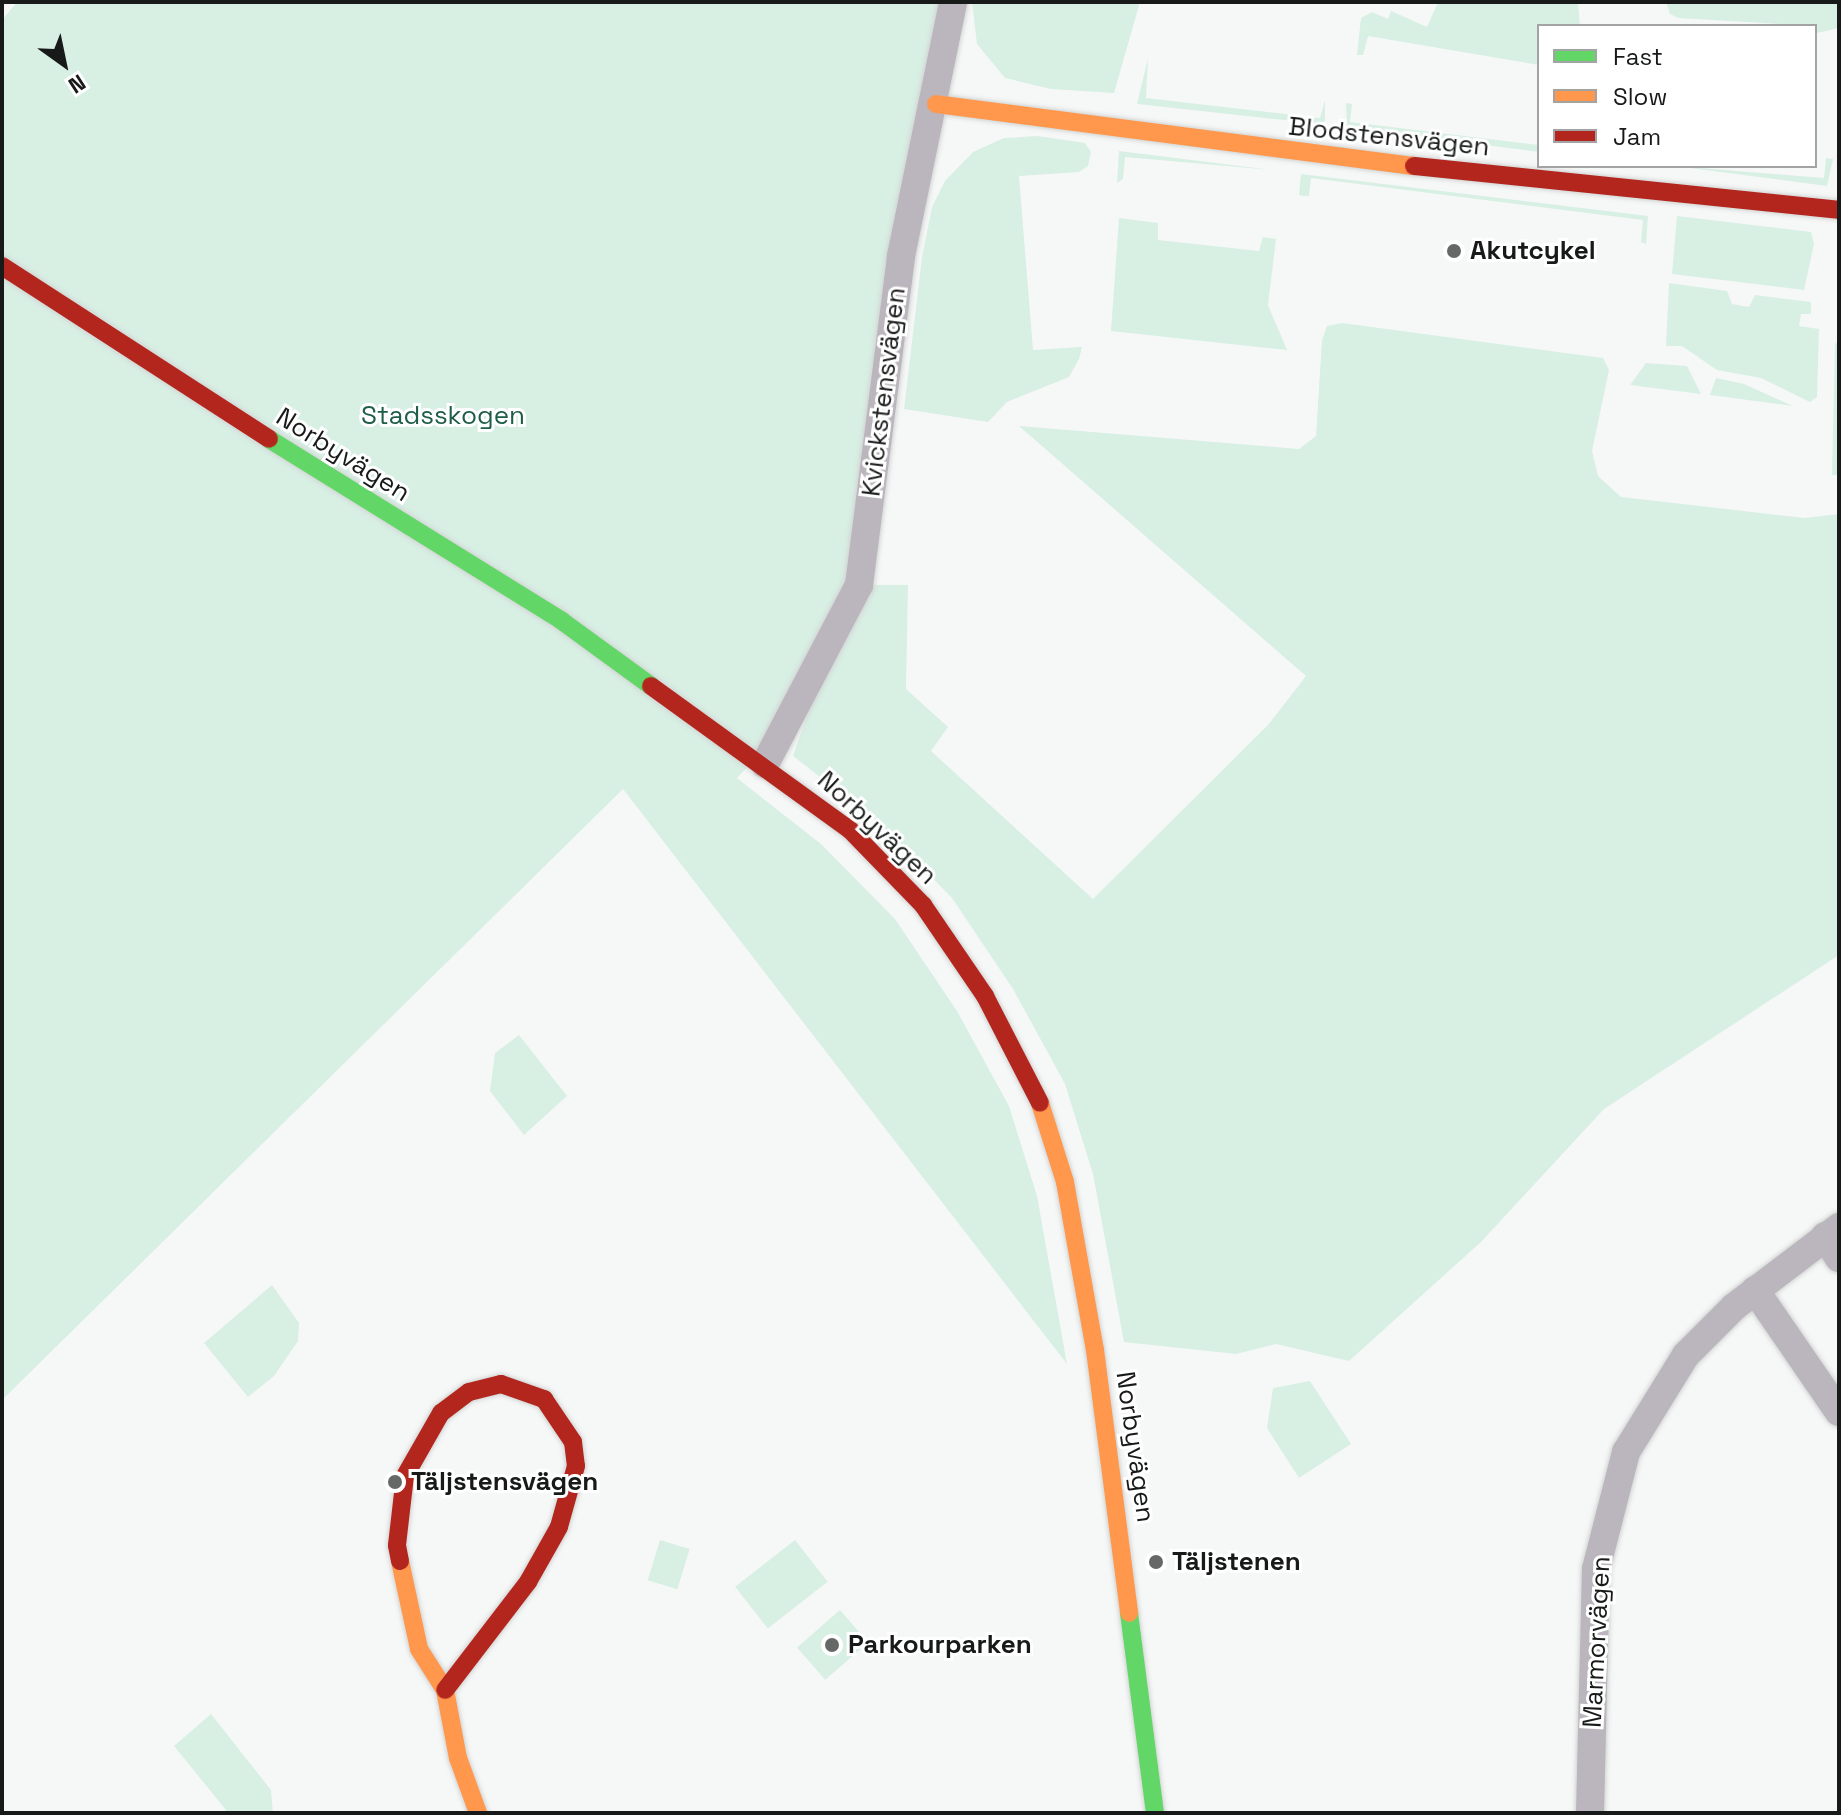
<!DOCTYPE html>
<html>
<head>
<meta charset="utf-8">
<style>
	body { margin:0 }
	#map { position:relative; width:1841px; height:1815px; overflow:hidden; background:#f6f8f7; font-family:"Space Grotesk",sans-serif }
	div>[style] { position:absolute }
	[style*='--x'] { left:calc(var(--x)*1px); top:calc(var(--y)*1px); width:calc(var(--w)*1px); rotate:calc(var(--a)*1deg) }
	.green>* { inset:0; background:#d8efe4; transform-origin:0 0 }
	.roads { filter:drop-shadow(0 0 2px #d2d4d3) drop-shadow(0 0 2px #d2d4d3) }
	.street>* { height:28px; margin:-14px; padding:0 14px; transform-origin:14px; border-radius:14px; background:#bbb6bd }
	.fast>* { height:18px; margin:-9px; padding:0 9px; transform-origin:9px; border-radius:9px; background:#63d668 }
	.slow>* { height:18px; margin:-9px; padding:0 9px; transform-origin:9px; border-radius:9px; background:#ff974d }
	.jam>* { height:18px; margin:-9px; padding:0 9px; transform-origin:9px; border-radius:9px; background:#b3261e }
	.dots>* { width:22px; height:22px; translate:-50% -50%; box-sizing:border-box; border:4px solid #fff; border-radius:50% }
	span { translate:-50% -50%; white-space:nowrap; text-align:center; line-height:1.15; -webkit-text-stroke:6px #fff; paint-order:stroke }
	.street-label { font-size:26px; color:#181a19 }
	.poi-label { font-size:26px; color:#181a19; font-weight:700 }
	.left { translate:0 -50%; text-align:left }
	.park-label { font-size:26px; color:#1e5d47 }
	.frame { position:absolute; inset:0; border:4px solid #181a19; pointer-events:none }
	.legend { position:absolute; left:1537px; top:24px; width:280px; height:144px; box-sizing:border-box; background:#fff; border:2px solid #a3a3a3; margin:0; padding:10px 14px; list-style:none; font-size:24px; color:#181a19 }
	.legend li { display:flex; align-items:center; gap:16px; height:40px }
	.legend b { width:40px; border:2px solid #a3a3a3 }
	.north { position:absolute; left:24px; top:24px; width:80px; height:80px; -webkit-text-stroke:6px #fff; paint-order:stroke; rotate:147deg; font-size:22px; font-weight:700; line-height:32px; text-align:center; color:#181a19 }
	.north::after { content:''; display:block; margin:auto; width:28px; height:36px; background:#181a19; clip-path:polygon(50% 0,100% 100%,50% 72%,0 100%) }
</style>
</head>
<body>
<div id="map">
	<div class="green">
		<i style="clip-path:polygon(17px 2px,953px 2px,860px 585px,908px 585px,906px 689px,948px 727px,931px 751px,1093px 899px,1268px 725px,1306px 676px,1019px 426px,1299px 449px,1316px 436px,1322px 340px,1327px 326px,1342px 323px,1603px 358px,1609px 370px,1592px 451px,1598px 476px,1621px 497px,1805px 518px,1839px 514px,1839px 955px,1604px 1109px,1481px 1242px,1349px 1361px,1276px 1344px,1236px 1354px,1124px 1342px,1093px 1174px,1065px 1084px,1013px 989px,952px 898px,878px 822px,793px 756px,836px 631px,783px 729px,737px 778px,821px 844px,895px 919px,957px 1011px,1009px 1106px,1037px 1196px,1067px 1364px,623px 789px,2px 1400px,2px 20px)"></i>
		<i style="clip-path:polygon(972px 2px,1140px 2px,1114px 93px,1051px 89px,1005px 78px,977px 44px)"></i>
		<i style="clip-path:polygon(1438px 2px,1578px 2px,1580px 26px,1539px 26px,1539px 65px,1368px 36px,1363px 55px,1357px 55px,1361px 18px,1372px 12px,1388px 19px,1391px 11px,1427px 27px)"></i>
		<i style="clip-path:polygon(1666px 2px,1839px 2px,1839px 28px,1817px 33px,1815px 26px,1678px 18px,1670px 14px)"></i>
		<i style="clip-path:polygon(1148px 58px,1146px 98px,1320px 118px,1325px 100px,1325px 121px,1320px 124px,1137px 104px)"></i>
		<i style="clip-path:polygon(1346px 103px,1352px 104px,1350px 122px,1539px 145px,1539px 152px,1347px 127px)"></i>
		<i style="clip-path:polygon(1038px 136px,1085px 143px,1091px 152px,1088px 166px,1079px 172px,1019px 176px,1033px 350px,1082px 347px,1079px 359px,1069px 377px,1007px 402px,988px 422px,904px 409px,922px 257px,932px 207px,945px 181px,973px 152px,1004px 138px)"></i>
		<i style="clip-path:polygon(1119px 151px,1273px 170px,1125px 157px,1123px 179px,1117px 183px)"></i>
		<i style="clip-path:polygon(1826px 158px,1833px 159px,1827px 186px,1675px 166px,1824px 178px)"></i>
		<i style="clip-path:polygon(1301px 174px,1648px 216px,1646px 244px,1641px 242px,1643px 220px,1311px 178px,1309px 196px,1304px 196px,1299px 195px)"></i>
		<i style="clip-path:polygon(1677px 216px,1811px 232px,1814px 244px,1804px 290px,1672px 274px)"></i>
		<i style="clip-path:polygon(1119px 218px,1158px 223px,1158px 240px,1259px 251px,1263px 237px,1276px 239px,1268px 305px,1287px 350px,1111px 331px)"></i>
		<i style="clip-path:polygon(1669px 283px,1727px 291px,1732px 304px,1749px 307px,1755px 295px,1811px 302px,1811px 314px,1801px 314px,1799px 326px,1819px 329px,1817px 397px,1810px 402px,1761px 378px,1717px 370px,1682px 346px,1666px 346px)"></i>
		<i style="clip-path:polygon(1835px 342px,1839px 347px,1839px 475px,1832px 475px)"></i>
		<i style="clip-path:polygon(1646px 363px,1687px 366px,1701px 394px,1630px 385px)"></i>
		<i style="clip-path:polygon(1716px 378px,1744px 384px,1793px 406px,1710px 395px)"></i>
		<i style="clip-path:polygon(519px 1035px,567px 1096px,524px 1135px,490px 1091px,495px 1053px)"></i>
		<i style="clip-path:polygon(272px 1285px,299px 1323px,298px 1341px,274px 1376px,248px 1397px,204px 1343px)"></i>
		<i style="clip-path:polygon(1310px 1381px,1351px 1444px,1299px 1478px,1267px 1428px,1273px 1388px)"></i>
		<i style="left:660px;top:1540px;width:31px;height:42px;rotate:17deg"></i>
		<i style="left:795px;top:1540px;width:53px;height:76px;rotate:52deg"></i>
		<i style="left:840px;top:1610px;width:43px;height:57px;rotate:49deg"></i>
		<i style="clip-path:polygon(211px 1714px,271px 1790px,273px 1813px,223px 1813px,226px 1810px,174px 1746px)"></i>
	</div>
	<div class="roads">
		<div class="street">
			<i style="--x:765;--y:764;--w:202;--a:-62.3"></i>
			<i style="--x:859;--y:585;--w:332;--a:-82.7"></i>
			<i style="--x:901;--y:256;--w:259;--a:-78.4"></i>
			<i style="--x:1825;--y:1236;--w:26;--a:58"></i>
			<i style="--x:1755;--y:1290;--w:148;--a:55.5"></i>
			<i style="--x:1590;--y:1813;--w:244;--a:-88.6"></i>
			<i style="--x:1596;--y:1569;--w:121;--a:-75.6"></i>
			<i style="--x:1626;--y:1452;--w:114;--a:-58.3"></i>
			<i style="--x:1686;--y:1355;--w:68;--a:-45"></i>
			<i style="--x:1734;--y:1307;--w:132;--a:-37.3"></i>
		</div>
		<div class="fast">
			<i style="--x:269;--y:439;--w:345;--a:31.8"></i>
			<i style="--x:562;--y:621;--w:110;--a:36.1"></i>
			<i style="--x:1129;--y:1613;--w:202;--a:82.6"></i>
		</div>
		<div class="slow">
			<i style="--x:936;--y:104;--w:482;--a:7.4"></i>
			<i style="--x:1040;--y:1103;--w:83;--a:72.4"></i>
			<i style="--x:1065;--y:1182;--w:171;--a:79.9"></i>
			<i style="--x:1095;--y:1350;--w:265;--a:82.6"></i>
			<i style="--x:400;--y:1561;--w:90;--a:77.8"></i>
			<i style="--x:419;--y:1649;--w:49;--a:57.6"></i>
			<i style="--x:445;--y:1690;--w:69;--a:79.2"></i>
			<i style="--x:458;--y:1758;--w:59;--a:70"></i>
		</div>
		<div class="jam">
			<i style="--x:1414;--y:166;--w:427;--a:5.9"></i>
			<i style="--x:2;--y:266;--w:318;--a:32.9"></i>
			<i style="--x:651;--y:686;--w:246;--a:35.9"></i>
			<i style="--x:850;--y:830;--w:105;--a:45.8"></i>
			<i style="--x:923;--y:905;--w:110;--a:55.7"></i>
			<i style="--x:985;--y:996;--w:120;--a:62.8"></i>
			<i style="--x:400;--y:1561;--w:16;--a:-101"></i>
			<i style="--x:397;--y:1545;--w:69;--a:-83.4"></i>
			<i style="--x:405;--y:1476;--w:73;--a:-60.3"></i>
			<i style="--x:441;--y:1413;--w:35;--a:-37"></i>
			<i style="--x:469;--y:1392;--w:33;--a:-14"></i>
			<i style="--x:501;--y:1384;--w:46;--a:19.2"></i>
			<i style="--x:544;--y:1399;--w:52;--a:56"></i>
			<i style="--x:573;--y:1442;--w:24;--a:83"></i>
			<i style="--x:576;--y:1466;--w:63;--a:105.6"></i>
			<i style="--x:559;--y:1527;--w:63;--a:119.4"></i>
			<i style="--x:528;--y:1582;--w:136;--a:127.5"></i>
		</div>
	</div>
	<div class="dots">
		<i style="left:1454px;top:251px;background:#666867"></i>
		<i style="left:395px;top:1482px;background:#666867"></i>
		<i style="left:1156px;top:1562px;background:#666867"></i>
		<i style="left:832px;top:1645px;background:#666867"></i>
	</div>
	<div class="street-label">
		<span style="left:1389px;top:137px;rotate:6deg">Blodstensvägen</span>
		<span style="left:884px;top:392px;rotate:-83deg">Kvickstensvägen</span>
		<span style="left:343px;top:455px;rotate:32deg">Norbyvägen</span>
		<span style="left:877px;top:828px;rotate:43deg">Norbyvägen</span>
		<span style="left:1135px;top:1447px;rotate:82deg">Norbyvägen</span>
		<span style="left:1597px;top:1642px;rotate:-87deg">Marmorvägen</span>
	</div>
	<div class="poi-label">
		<span class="left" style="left:1470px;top:251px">Akutcykel</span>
		<span class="left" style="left:411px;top:1482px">Täljstensvägen</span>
		<span class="left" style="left:1172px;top:1562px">Täljstenen</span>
		<span class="left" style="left:848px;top:1645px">Parkourparken</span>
	</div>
	<div class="park-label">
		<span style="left:443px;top:416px">Stadsskogen</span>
	</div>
	<div class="frame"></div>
	<ul class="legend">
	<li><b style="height:10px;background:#63d668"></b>Fast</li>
	<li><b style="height:10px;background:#ff974d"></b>Slow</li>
	<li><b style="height:10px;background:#b3261e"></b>Jam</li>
	</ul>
	<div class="north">N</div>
</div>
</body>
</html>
